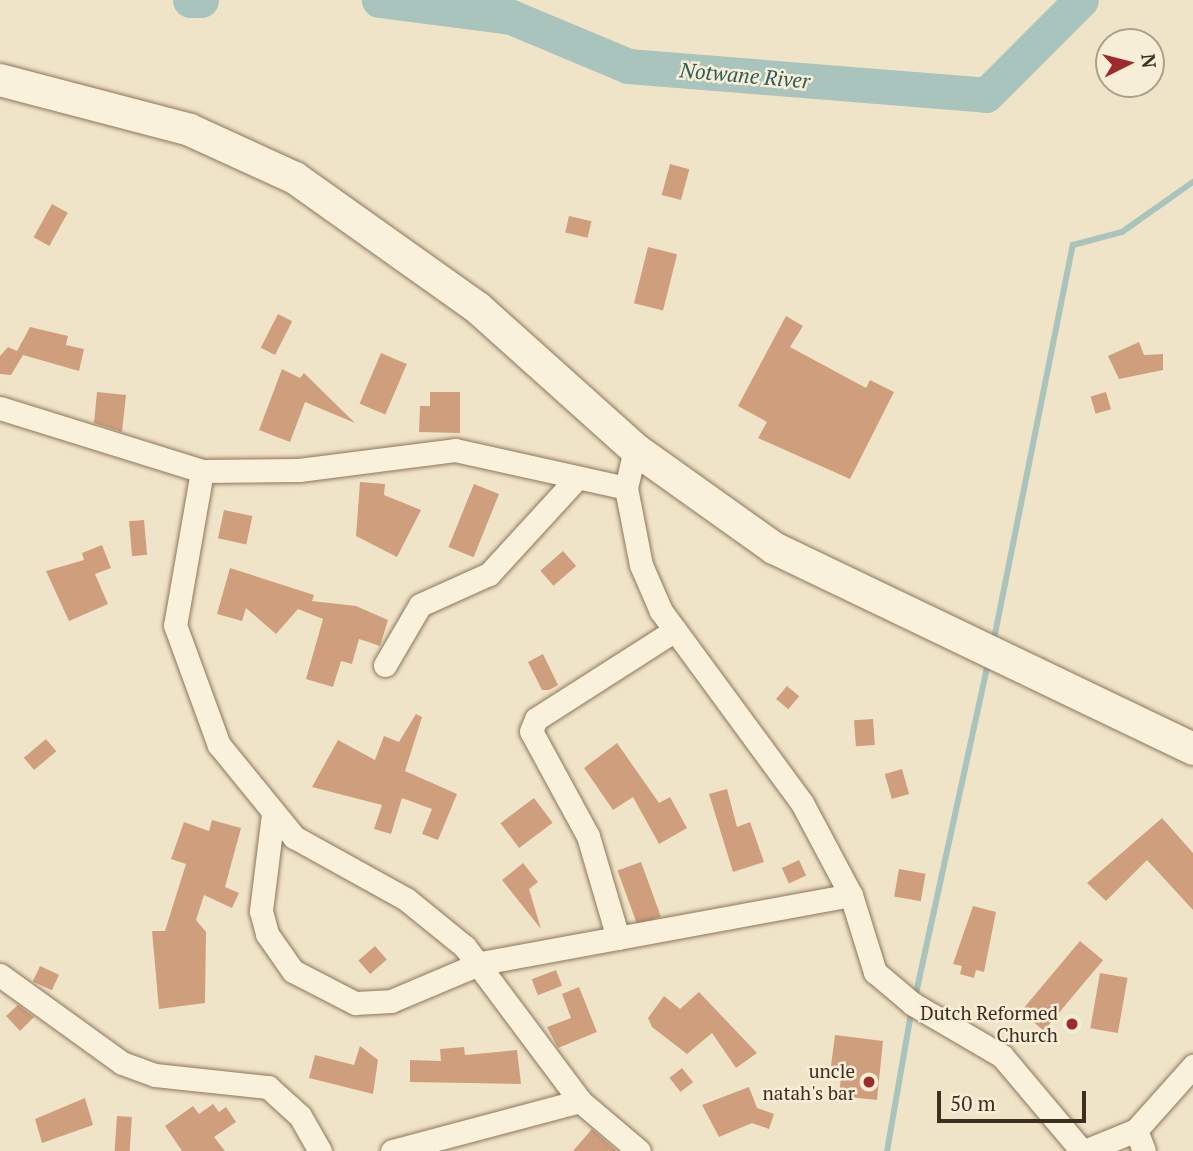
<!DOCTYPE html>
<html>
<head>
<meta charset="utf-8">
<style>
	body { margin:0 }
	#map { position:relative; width:1193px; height:1151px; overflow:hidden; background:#f0e4c8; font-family:"PT Serif",serif }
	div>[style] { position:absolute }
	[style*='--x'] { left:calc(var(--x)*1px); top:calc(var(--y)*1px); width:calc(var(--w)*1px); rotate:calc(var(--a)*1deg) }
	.stream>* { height:6px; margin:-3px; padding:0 3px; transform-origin:3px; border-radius:3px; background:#a9c4bc }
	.river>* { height:35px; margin:-17.5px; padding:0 17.5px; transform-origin:17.5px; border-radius:17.5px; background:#a9c4bc }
	.building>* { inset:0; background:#cf9f7d; transform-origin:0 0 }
	.roads { filter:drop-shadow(0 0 2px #8d765c) drop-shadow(0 0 2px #8d765c) }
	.street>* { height:23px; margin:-11.5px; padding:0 11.5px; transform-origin:11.5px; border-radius:11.5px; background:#faf1dc }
	.secondary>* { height:32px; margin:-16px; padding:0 16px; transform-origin:16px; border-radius:16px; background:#faf1dc }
	.dots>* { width:19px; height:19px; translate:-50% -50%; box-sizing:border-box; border:4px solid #f7eed8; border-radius:50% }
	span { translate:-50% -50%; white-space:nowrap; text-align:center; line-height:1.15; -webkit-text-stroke:5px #f7eed8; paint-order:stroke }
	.poi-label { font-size:19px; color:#3d2e20 }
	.right { translate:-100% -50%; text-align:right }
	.water-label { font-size:21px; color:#2f5d5a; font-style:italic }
	.north { position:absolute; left:1095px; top:28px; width:70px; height:70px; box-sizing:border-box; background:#f7eed8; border:2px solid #ada18e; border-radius:50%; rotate:84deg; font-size:19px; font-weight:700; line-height:28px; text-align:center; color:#3d2e20 }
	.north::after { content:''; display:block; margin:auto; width:24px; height:32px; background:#9e2a2b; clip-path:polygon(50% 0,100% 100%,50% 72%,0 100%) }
	.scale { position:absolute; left:937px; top:1091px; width:149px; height:32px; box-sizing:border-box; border:4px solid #3d2e20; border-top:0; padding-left:9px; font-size:21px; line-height:24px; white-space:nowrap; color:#3d2e20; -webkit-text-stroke:5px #f7eed8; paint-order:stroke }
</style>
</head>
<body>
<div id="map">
	<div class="stream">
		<i style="--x:995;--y:634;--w:397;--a:-78.7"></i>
		<i style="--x:1073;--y:245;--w:51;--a:-14.9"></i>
		<i style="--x:1122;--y:232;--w:87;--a:-35.2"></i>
		<i style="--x:915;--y:998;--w:337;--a:-77.7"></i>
		<i style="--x:887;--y:1151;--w:145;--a:-80.1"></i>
	</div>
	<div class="river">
		<i style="--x:190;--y:0;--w:11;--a:0"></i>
		<i style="--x:379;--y:0;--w:133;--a:7.3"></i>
		<i style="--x:511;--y:17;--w:127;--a:22.7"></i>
		<i style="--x:628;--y:66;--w:359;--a:4.6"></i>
		<i style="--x:986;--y:95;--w:134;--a:-45"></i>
	</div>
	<div class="building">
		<i style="left:670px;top:164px;width:20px;height:32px;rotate:15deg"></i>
		<i style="left:52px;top:204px;width:18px;height:38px;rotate:29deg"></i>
		<i style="left:569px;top:216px;width:23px;height:17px;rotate:13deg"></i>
		<i style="left:648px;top:247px;width:30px;height:58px;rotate:14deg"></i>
		<i style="left:278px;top:314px;width:16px;height:38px;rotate:27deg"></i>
		<i style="clip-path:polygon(786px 316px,803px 326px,790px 347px,866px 388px,870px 380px,894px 392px,850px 479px,758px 438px,767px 422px,738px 406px)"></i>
		<i style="clip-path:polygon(30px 327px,68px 336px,66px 345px,84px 349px,79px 371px,23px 355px,11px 375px,0 374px,0 356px,8px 347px,17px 351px)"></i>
		<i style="clip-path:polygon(1139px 342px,1144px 355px,1163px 354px,1163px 370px,1119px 379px,1108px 356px)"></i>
		<i style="left:381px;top:353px;width:28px;height:55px;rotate:23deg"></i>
		<i style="clip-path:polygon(282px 369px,300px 378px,304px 373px,355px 423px,305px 402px,290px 442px,259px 430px)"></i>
		<i style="clip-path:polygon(97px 392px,126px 395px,122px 432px,94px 423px)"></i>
		<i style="clip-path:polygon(430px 392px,460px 392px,460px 433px,419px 432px,420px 406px,430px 406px)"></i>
		<i style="left:1106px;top:392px;width:18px;height:16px;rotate:74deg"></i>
		<i style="clip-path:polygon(360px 482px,385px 484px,384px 495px,421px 510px,397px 557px,356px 536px)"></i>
		<i style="left:474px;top:484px;width:27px;height:68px;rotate:22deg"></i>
		<i style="left:224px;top:510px;width:29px;height:29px;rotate:12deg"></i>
		<i style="left:144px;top:520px;width:35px;height:15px;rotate:85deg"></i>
		<i style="clip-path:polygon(102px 545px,111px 568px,95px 574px,108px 604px,69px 621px,46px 571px,84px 560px,82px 553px)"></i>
		<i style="left:563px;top:551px;width:20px;height:30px;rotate:49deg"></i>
		<i style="clip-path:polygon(230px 568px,314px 595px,312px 601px,356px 606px,388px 620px,380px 646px,359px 639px,352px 664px,341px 661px,333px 687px,306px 679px,323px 619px,298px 609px,276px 634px,246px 608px,242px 621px,217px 614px)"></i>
		<i style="clip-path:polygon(543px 654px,558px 685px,549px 690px,542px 690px,528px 662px)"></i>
		<i style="left:787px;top:686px;width:16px;height:17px;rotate:40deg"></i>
		<i style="clip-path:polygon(416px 714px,422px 717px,405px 771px,457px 794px,438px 840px,422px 834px,432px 809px,402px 798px,391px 834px,374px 829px,382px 805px,312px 787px,338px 740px,375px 760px,384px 736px,399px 742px)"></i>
		<i style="left:873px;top:719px;width:26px;height:19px;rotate:86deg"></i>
		<i style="left:46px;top:739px;width:16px;height:29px;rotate:50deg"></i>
		<i style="clip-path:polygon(617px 743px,659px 803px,670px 797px,687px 828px,659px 844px,633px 797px,613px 810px,584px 768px)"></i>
		<i style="left:902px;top:769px;width:26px;height:18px;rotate:74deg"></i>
		<i style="clip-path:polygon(727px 789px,737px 827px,750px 822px,764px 862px,733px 872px,709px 794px)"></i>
		<i style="left:534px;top:798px;width:31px;height:42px;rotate:53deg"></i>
		<i style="clip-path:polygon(1162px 818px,1193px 853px,1193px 910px,1147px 860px,1106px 901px,1087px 883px)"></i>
		<i style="clip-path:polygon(212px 820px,241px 828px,225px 887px,239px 893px,232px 908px,204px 895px,196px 920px,206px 932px,205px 1003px,159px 1009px,152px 931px,165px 931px,186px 864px,171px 859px,184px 822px,209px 831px)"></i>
		<i style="left:799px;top:860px;width:17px;height:19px;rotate:65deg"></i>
		<i style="left:641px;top:862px;width:58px;height:25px;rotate:70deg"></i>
		<i style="clip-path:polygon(523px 863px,538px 882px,529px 889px,541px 929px,502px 880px)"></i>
		<i style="left:899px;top:869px;width:27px;height:28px;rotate:10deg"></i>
		<i style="clip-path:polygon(973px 906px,996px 912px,984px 972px,976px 970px,974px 978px,960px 974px,962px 966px,953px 964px)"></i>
		<i style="left:1080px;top:941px;width:30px;height:92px;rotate:40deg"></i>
		<i style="left:375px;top:946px;width:18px;height:22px;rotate:49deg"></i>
		<i style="left:40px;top:966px;width:21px;height:17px;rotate:25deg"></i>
		<i style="left:556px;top:970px;width:17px;height:26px;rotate:69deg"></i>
		<i style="left:1100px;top:973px;width:28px;height:56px;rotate:10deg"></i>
		<i style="clip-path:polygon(579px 987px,597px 1032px,558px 1048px,547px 1027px,571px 1018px,562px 994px)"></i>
		<i style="clip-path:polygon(699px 992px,757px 1053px,736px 1068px,712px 1033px,687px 1054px,652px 1027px,648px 1018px,664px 996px,680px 1009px)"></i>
		<i style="clip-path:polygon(18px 1005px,34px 1017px,20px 1031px,6px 1016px)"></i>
		<i style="clip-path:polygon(835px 1035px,883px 1041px,877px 1100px,839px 1096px,842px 1067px,831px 1066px)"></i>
		<i style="clip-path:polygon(360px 1046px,378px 1060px,373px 1094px,309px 1078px,315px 1055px,354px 1065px)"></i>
		<i style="clip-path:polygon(464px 1047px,465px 1055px,517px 1050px,521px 1084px,410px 1082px,410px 1060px,441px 1061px,440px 1049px)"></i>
		<i style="left:682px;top:1068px;width:18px;height:16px;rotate:52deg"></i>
		<i style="clip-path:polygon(749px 1087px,757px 1108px,774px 1114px,769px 1129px,752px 1123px,719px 1137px,702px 1105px)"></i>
		<i style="clip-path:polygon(85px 1098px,93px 1125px,42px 1143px,35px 1119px)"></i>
		<i style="clip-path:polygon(213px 1104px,219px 1112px,226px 1107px,236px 1122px,214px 1137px,225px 1151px,182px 1151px,165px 1126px,193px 1106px,199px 1114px)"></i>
		<i style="left:117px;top:1116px;width:15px;height:35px;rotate:4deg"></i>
		<i style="clip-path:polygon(592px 1129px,617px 1151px,573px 1151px)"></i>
	</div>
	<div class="roads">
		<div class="street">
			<i style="--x:0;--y:408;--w:212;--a:17.3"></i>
			<i style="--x:202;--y:471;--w:97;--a:-0.6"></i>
			<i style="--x:299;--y:470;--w:157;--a:-7.3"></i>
			<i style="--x:455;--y:450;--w:175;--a:12.5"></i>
			<i style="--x:635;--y:449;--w:40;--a:103"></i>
			<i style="--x:626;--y:488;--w:78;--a:79"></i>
			<i style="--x:641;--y:565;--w:50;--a:66.5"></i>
			<i style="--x:661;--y:611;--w:238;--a:53.7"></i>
			<i style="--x:802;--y:803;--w:104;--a:62"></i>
			<i style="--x:851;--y:895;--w:81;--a:72.7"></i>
			<i style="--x:875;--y:972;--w:50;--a:40.1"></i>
			<i style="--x:913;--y:1004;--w:103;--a:30.3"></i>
			<i style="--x:1002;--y:1056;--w:124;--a:49.9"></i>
			<i style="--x:202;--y:471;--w:156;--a:99.9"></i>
			<i style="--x:175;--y:625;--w:128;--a:69.9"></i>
			<i style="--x:219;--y:745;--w:119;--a:50.8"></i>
			<i style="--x:294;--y:837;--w:128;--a:29"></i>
			<i style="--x:406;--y:899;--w:76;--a:39.1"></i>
			<i style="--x:465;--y:947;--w:192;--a:53.2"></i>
			<i style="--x:580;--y:1101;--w:77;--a:40.3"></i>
			<i style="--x:385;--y:665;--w:69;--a:-59.7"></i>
			<i style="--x:420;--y:605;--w:76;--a:-24.2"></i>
			<i style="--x:489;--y:574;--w:130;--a:-47.5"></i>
			<i style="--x:273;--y:814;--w:98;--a:97.1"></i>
			<i style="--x:261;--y:911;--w:24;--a:75"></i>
			<i style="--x:267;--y:934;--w:45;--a:54.9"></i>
			<i style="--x:293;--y:971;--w:70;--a:27.3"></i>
			<i style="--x:355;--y:1003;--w:36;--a:-3"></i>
			<i style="--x:391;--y:1001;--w:98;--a:-22.9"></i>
			<i style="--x:481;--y:963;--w:376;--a:-10.4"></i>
			<i style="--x:618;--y:938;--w:106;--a:-106.4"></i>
			<i style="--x:588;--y:836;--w:119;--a:-118.5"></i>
			<i style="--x:531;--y:731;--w:13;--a:-67"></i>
			<i style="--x:536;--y:719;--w:165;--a:-32.6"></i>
			<i style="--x:0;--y:975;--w:150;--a:35.8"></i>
			<i style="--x:122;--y:1063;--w:35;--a:20"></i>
			<i style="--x:155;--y:1075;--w:114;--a:6.1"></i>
			<i style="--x:268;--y:1087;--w:43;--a:42.2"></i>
			<i style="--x:300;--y:1116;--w:40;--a:60.3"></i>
			<i style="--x:1136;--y:1130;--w:22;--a:69"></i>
			<i style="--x:392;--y:1151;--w:195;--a:-14.9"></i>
			<i style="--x:1085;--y:1151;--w:55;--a:-22.4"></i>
			<i style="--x:1136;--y:1130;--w:86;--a:-48.3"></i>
		</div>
		<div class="secondary">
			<i style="--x:0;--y:80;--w:196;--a:14.7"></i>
			<i style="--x:190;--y:130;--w:115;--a:24.6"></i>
			<i style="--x:295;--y:178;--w:224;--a:35.4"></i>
			<i style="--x:478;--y:308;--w:211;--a:41.9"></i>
			<i style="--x:635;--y:449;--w:171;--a:35.5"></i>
			<i style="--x:774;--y:548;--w:465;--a:25.6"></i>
		</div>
	</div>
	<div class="dots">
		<i style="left:1072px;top:1024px;background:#9e2a2b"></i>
		<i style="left:869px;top:1082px;background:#9e2a2b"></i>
	</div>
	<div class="poi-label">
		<span class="right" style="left:1058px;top:1024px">Dutch Reformed<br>Church</span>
		<span class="right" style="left:855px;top:1082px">uncle<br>natah's bar</span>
	</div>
	<div class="water-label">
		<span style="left:745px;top:75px;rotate:5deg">Notwane River</span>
	</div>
	<div class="north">N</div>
	<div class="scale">50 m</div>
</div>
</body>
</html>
